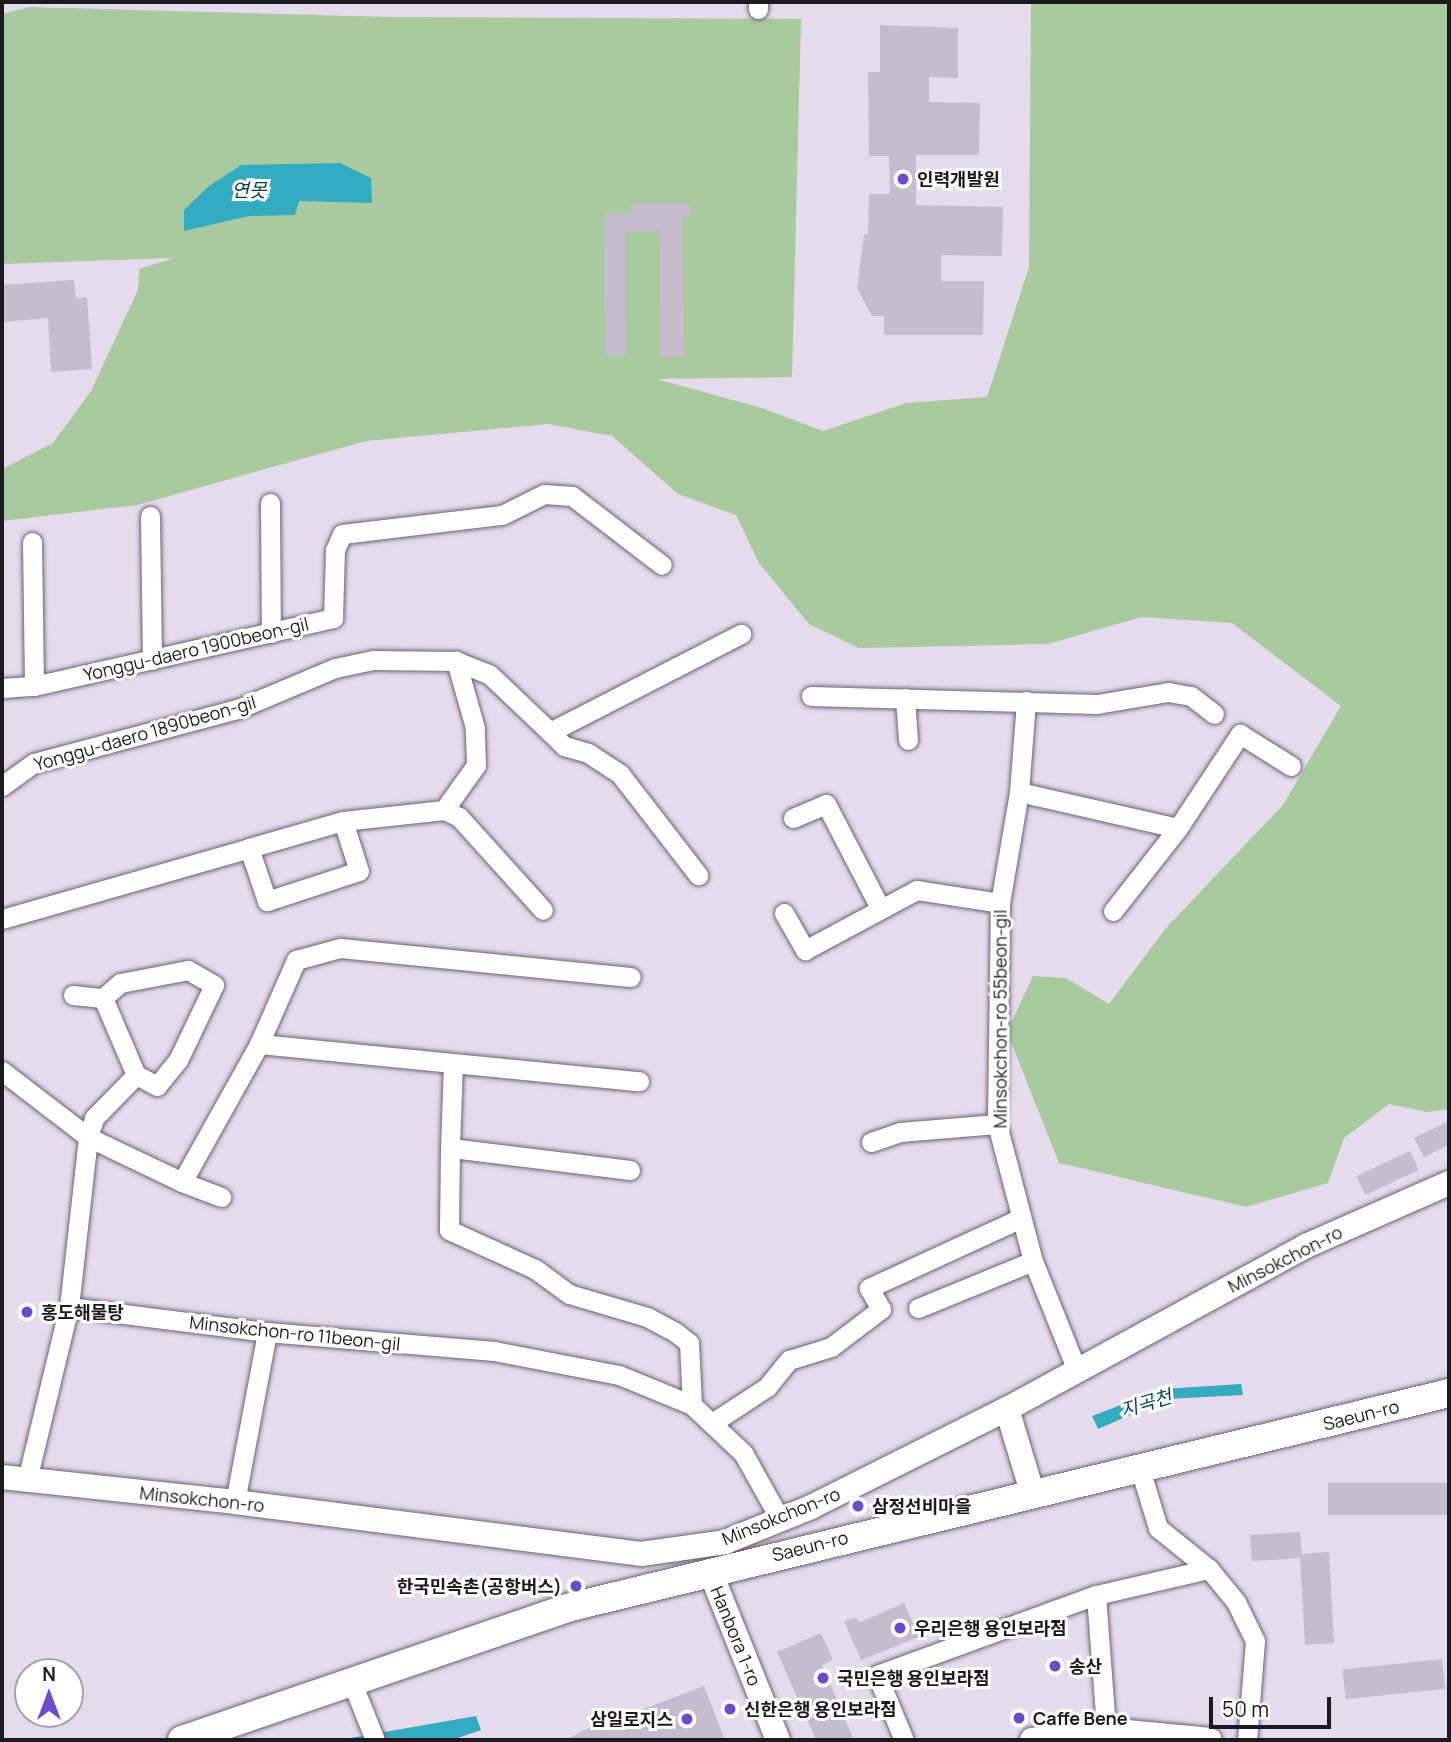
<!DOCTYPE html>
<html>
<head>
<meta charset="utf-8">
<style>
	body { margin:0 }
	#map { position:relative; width:1451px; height:1742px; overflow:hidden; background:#e6daed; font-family:Manrope,"Noto Sans KR",sans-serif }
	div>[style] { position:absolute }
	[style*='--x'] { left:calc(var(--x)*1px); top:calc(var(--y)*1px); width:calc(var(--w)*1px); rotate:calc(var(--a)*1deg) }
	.green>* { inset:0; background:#a8ca9e }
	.water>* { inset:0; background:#33abc0 }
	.building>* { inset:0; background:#c7bbce; transform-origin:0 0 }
	.roads { filter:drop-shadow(0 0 2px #6c6172) drop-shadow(0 0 2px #6c6172) }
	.minor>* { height:19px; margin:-9.5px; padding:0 9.5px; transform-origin:9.5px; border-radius:9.5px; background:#fff }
	.tertiary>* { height:24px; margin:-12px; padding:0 12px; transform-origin:12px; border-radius:12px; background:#fff }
	.secondary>* { height:28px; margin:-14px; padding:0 14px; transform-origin:14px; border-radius:14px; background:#fff }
	.dots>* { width:19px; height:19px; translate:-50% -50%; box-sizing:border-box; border:4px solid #fff; border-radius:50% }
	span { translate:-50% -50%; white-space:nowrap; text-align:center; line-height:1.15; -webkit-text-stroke:6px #fff; paint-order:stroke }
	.poi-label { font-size:18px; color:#1d1920; font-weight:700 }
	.left { translate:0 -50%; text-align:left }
	.right { translate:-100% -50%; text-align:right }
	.street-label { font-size:18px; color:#1d1920 }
	.water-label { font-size:19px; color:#0a3f48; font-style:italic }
	.frame { position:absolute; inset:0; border:4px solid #1d1920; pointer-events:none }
	.north { position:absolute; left:14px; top:1658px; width:70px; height:70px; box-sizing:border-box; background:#fff; border:2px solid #a5a3a6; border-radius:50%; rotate:0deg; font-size:19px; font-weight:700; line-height:28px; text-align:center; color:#1d1920 }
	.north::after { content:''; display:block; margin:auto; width:24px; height:32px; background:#6d4bc4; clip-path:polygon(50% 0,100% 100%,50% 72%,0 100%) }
	.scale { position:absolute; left:1209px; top:1697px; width:122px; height:32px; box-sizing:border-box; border:4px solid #1d1920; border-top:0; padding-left:9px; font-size:21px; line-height:24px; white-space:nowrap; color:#1d1920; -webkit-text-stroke:5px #fff; paint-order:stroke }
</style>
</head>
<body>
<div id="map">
	<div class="green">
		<i style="clip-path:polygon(1031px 2px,1449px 2px,1449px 1109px,1427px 1112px,1389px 1104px,1344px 1138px,1328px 1183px,1246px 1207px,1059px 1163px,1007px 1032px,1033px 976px,1066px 978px,1109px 1004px,1166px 928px,1283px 805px,1341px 706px,1232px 623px,1141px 617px,1048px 644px,859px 648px,809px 624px,759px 563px,736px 515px,678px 494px,612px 436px,548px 424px,366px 441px,137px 505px,2px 521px,2px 469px,53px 443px,91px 391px,138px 290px,139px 269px,174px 258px,2px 264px,2px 14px,29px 7px,387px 17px,801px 19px,792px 377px,657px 379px,765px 409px,823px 431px,906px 403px,987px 397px,1029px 267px)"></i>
	</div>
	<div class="water">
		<i style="clip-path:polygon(340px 163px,371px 178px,372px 203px,299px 201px,295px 215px,249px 216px,184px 231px,184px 210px,209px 186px,241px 165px)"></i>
		<i style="clip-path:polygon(1241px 1384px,1243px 1395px,1167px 1399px,1098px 1429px,1092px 1416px,1163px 1389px)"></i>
		<i style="clip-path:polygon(476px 1716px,481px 1730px,452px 1740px,339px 1740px)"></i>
	</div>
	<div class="building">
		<i style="clip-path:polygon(880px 25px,958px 28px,958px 78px,929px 77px,929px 102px,980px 103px,979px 155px,916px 155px,916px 205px,1003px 207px,1002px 256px,941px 255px,941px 281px,984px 281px,983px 335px,884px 335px,884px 316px,872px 316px,857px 288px,864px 234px,868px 234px,869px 194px,890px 194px,889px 156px,869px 156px,868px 72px,880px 72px)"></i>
		<i style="clip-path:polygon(631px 203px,690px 203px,691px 216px,682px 216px,684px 357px,660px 357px,659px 231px,625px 232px,626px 356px,605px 356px,604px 213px,631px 213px)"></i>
		<i style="clip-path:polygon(74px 280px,76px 298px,87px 297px,92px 369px,51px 372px,48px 318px,2px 322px,2px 285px)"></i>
		<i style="clip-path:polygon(1449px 1121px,1449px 1145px,1424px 1157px,1414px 1138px)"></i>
		<i style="left:1410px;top:1151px;width:21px;height:59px;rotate:65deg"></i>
		<i style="left:1449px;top:1483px;width:32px;height:121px;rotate:90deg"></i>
		<i style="clip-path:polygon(1300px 1532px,1302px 1554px,1329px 1552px,1334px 1643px,1305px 1645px,1300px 1558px,1252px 1561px,1250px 1535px)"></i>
		<i style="clip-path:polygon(904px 1603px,919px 1637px,861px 1660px,844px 1621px,855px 1618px,860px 1622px)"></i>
		<i style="clip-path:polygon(821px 1633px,833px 1660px,822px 1665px,854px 1740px,816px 1740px,777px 1652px)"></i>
		<i style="left:1442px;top:1659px;width:30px;height:100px;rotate:84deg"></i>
		<i style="clip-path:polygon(704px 1686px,725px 1740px,566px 1740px,618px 1712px,620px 1718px)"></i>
	</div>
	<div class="roads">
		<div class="minor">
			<i style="--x:758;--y:2;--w:7;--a:90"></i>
			<i style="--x:270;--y:503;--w:130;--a:89.6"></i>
			<i style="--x:150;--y:516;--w:144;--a:89.2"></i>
			<i style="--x:32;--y:542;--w:144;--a:89.2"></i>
			<i style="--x:2;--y:688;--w:32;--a:-4"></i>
			<i style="--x:34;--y:686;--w:307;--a:-12.8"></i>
			<i style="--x:333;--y:618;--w:68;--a:-88.3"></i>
			<i style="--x:335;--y:550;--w:17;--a:-66"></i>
			<i style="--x:342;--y:534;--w:161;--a:-6.8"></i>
			<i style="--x:502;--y:515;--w:47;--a:-26.6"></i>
			<i style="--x:544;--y:494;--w:28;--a:4"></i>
			<i style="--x:572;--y:496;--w:113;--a:37.5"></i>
			<i style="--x:811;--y:696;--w:286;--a:1.6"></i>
			<i style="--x:1097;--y:704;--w:72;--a:-9.6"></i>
			<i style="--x:1168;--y:692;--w:23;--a:10"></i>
			<i style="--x:1191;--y:696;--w:29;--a:38"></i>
			<i style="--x:905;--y:698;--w:42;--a:85.9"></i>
			<i style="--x:1026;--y:701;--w:91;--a:94.4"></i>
			<i style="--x:1019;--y:792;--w:113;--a:99.7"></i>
			<i style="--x:1000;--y:903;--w:221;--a:90.8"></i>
			<i style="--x:997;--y:1124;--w:142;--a:75.3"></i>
			<i style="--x:1033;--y:1261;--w:115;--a:68.1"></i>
			<i style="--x:550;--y:732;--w:20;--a:45"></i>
			<i style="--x:564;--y:746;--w:25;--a:16"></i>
			<i style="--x:588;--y:753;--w:38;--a:33"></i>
			<i style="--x:620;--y:774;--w:128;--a:52.3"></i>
			<i style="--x:2;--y:786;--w:39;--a:-36"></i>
			<i style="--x:34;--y:763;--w:213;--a:-14.9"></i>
			<i style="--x:240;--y:708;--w:103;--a:-22.8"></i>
			<i style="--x:335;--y:668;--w:40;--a:-12"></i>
			<i style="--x:374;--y:660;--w:82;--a:0.7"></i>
			<i style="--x:456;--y:661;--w:35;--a:22"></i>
			<i style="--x:489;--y:674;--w:84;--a:43.6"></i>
			<i style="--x:550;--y:732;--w:215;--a:-27.2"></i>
			<i style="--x:1019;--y:792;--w:163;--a:12.8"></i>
			<i style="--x:444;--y:810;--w:55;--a:-54.6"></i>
			<i style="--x:476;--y:765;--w:37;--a:-92"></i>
			<i style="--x:475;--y:728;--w:70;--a:-105.8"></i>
			<i style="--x:793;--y:818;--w:36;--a:-23"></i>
			<i style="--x:826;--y:804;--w:115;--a:62.5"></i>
			<i style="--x:343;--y:821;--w:102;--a:-6.2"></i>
			<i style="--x:444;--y:810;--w:17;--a:25"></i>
			<i style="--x:459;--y:817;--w:125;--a:47.9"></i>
			<i style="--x:1113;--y:911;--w:105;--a:-51.9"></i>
			<i style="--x:1178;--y:828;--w:113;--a:-56.6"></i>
			<i style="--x:1240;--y:734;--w:60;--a:32.1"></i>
			<i style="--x:784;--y:913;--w:43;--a:60.4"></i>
			<i style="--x:805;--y:950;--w:127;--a:-28.2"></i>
			<i style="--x:917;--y:890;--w:84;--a:8.9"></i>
			<i style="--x:2;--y:919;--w:257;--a:-16"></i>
			<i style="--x:249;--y:848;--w:98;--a:-16"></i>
			<i style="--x:343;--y:821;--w:52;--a:72.3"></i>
			<i style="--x:359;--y:871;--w:97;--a:161.9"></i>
			<i style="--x:267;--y:901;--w:56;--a:-108.8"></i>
			<i style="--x:188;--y:970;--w:30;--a:30"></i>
			<i style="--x:214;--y:985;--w:83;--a:115.6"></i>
			<i style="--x:178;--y:1060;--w:33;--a:129"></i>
			<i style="--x:157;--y:1086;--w:24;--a:-152"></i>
			<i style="--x:136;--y:1075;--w:84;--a:-113.2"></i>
			<i style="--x:103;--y:998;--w:23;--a:-41"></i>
			<i style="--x:120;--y:983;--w:69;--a:-10.8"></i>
			<i style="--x:73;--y:995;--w:30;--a:6"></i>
			<i style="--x:259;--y:1044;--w:92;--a:-66.2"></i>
			<i style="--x:296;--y:960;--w:46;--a:-15.3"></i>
			<i style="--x:340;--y:948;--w:292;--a:5.7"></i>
			<i style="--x:2;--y:1071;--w:108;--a:37.5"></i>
			<i style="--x:88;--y:1137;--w:20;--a:-72"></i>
			<i style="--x:94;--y:1118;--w:60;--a:-45.7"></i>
			<i style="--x:871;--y:1142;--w:31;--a:-19"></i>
			<i style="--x:900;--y:1132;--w:97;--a:-4.7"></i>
			<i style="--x:450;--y:1148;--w:84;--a:-88"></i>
			<i style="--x:630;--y:1170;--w:181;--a:-173"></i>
			<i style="--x:450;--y:1148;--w:82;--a:90.7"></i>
			<i style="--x:449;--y:1230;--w:94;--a:24.4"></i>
			<i style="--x:535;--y:1269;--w:42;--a:36.3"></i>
			<i style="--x:569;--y:1294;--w:81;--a:16.4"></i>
			<i style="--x:647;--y:1317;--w:32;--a:28"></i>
			<i style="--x:675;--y:1332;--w:18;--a:38"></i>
			<i style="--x:689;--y:1343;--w:62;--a:87.2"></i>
			<i style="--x:182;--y:1182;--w:42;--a:21"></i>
			<i style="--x:69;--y:1307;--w:171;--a:-83.6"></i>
			<i style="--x:88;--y:1137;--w:104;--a:25.6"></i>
			<i style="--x:182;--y:1182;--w:158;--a:-60.8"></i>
			<i style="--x:259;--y:1044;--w:382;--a:5.6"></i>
			<i style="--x:918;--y:1308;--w:124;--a:-22.2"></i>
			<i style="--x:712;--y:1423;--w:66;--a:-33.2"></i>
			<i style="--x:767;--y:1387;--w:35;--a:-51"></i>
			<i style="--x:789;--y:1360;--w:44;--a:-17.2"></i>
			<i style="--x:831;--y:1347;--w:63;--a:-37.2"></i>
			<i style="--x:881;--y:1309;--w:24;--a:-120"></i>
			<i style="--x:869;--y:1288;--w:167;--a:-24.7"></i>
			<i style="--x:1140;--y:1469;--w:62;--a:73"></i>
			<i style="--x:1158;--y:1528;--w:65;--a:38.8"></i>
			<i style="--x:1209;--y:1569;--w:43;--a:50.7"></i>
			<i style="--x:1236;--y:1602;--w:43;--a:64"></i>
			<i style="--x:1255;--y:1641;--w:99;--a:94.6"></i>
			<i style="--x:27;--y:1480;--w:178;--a:-76.4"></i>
			<i style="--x:69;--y:1307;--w:200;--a:7.2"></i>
			<i style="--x:267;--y:1332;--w:228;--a:4.8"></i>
			<i style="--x:494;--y:1351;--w:127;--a:10.9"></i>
			<i style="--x:619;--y:1375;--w:79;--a:22.3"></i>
			<i style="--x:692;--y:1405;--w:70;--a:43.3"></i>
			<i style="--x:743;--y:1453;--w:76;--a:60.7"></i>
			<i style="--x:235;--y:1502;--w:173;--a:-79.3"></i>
			<i style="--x:1096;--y:1595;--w:145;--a:85.7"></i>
			<i style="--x:353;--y:1685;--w:59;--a:68.2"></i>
			<i style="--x:904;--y:1740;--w:70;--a:-112.6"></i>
			<i style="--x:877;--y:1675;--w:233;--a:-20.1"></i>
			<i style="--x:1096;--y:1595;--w:116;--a:-13"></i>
		</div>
		<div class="tertiary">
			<i style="--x:1007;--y:1409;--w:87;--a:73.2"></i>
			<i style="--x:2;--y:1477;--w:234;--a:6.1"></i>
			<i style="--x:235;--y:1502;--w:409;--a:7.3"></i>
			<i style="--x:641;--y:1554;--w:85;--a:-8.1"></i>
			<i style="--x:725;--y:1542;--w:93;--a:-22.1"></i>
			<i style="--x:811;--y:1507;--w:219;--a:-26.6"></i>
			<i style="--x:1007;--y:1409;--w:341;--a:-28.6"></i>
			<i style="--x:1306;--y:1246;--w:156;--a:-23.8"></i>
			<i style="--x:710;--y:1571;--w:182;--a:68.1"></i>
			<i style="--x:1032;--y:1740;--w:76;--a:-7.6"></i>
			<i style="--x:1107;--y:1730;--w:103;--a:5.5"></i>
		</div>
		<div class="secondary">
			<i style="--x:182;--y:1740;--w:407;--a:-18.9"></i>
			<i style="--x:567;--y:1608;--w:908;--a:-13.7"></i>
		</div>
	</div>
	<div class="dots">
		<i style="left:903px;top:179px;background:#6d4bc4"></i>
		<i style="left:27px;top:1312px;background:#6d4bc4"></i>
		<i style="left:858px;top:1506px;background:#6d4bc4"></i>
		<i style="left:576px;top:1586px;background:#6d4bc4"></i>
		<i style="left:900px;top:1628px;background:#6d4bc4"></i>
		<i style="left:1055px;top:1666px;background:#6d4bc4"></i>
		<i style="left:823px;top:1678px;background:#6d4bc4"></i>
		<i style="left:730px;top:1709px;background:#6d4bc4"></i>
		<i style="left:1019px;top:1718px;background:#6d4bc4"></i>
		<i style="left:687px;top:1719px;background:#6d4bc4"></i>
	</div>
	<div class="poi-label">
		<span class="left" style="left:917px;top:179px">인력개발원</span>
		<span class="left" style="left:41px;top:1312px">홍도해물탕</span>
		<span class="left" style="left:872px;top:1506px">삼정선비마을</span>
		<span class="right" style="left:562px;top:1586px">한국민속촌(공항버스)</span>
		<span class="left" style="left:914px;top:1628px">우리은행 용인보라점</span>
		<span class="left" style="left:1069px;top:1666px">송산</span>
		<span class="left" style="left:837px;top:1678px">국민은행 용인보라점</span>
		<span class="left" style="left:744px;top:1709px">신한은행 용인보라점</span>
		<span class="left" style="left:1033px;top:1718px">Caffe Bene</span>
		<span class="right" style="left:673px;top:1719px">삼일로지스</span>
	</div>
	<div class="street-label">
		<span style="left:196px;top:649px;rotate:-13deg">Yonggu-daero 1900beon-gil</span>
		<span style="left:145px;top:733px;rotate:-16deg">Yonggu-daero 1890beon-gil</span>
		<span style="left:1000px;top:1019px;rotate:-90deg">Minsokchon-ro 55beon-gil</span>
		<span style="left:1285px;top:1259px;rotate:-27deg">Minsokchon-ro</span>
		<span style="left:295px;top:1333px;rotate:6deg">Minsokchon-ro 11beon-gil</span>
		<span style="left:1361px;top:1415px;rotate:-14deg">Saeun-ro</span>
		<span style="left:202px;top:1499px;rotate:6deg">Minsokchon-ro</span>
		<span style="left:781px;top:1516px;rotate:-22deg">Minsokchon-ro</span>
		<span style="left:810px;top:1546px;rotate:-14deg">Saeun-ro</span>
		<span style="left:736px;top:1636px;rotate:68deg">Hanbora 1-ro</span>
	</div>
	<div class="water-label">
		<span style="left:249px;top:191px">연못</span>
		<span style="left:1146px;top:1404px;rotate:-17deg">지곡천</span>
	</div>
	<div class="frame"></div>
	<div class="north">N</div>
	<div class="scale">50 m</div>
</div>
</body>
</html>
